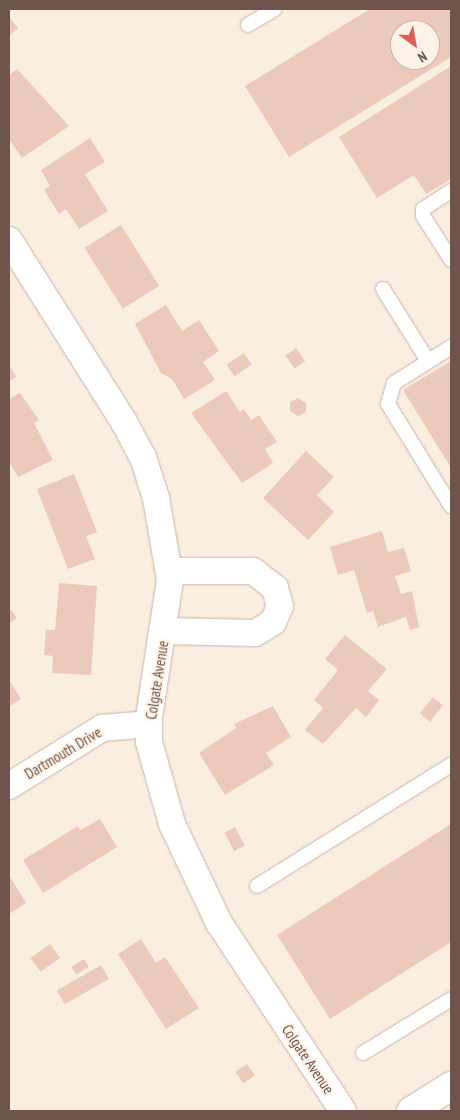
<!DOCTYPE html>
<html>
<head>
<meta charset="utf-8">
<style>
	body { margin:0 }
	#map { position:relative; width:460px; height:1120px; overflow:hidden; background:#faeee1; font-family:"PT Sans Narrow",sans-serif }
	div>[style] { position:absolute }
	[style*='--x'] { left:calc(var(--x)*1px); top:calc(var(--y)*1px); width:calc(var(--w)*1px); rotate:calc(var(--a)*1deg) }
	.building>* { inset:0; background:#eccabb; transform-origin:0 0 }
	.roads { filter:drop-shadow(0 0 1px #c9b5aa) drop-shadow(0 0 1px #c9b5aa) }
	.lane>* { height:14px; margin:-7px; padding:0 7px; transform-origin:7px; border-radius:7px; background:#fff }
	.street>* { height:26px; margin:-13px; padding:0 13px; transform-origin:13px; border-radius:13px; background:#fff }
	.secondary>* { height:28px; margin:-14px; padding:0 14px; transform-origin:14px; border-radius:14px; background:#fff }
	span { translate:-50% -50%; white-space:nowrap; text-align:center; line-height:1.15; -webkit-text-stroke:4.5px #fdf2e7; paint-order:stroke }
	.street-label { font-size:15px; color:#6e544b }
	.frame { position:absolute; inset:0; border:10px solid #6e544b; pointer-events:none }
	.north { position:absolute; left:390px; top:20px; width:50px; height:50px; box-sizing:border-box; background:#fdf2e7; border:1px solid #c4b3a9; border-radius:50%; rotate:148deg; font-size:14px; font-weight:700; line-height:20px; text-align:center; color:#6e544b }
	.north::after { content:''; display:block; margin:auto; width:18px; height:22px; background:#da6250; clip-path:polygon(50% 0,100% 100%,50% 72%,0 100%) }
</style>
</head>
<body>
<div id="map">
	<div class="building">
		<i style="clip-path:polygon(evenodd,370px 9px,451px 9px,451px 57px,289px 157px,245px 86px,370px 9px,400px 30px,430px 30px,430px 60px,400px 60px,400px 30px)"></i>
		<i style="clip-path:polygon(9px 17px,18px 28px,9px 36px)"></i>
		<i style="clip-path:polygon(451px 66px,451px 179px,426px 194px,414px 175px,377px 198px,339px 137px)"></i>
		<i style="clip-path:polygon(17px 69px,69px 126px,22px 158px,9px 139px,9px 75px)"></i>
		<i style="clip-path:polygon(90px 138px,105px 162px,85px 174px,108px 211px,79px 229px,66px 209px,59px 214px,44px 190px,50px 186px,41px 170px)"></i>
		<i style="left:121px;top:225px;width:72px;height:43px;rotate:58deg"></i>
		<i style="clip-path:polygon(166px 305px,182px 331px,199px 320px,219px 351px,203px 362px,215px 380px,184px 399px,172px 379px,161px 373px,135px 324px)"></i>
		<i style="left:296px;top:348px;width:16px;height:13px;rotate:55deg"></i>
		<i style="left:244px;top:353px;width:14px;height:21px;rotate:56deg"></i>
		<i style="clip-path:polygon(451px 361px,451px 468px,403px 390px)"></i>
		<i style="clip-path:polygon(9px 364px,16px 377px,9px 381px)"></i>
		<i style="clip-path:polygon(226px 391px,240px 412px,244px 409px,251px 420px,259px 415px,277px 442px,265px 449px,273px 463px,242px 483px,191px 413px)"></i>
		<i style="clip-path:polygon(20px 393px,39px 420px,34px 423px,53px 460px,18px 477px,9px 462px,9px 399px)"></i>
		<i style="clip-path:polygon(298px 398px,306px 403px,306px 412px,298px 416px,290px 411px,290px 402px)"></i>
		<i style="clip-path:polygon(306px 451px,334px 477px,317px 495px,334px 512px,308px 540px,263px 498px)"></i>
		<i style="clip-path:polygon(74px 474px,97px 532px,86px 536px,95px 559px,68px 569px,37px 489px)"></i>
		<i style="clip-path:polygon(382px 531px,388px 552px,404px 548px,411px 571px,395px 576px,401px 594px,412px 591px,419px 627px,410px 630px,406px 617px,378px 627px,373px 611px,367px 613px,354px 570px,338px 575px,330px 547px)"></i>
		<i style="clip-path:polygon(59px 583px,97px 586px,91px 675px,52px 673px,53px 656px,44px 655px,46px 630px,55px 630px)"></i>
		<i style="clip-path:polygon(9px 607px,17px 618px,9px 624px)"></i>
		<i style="clip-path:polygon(345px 635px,387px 669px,368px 691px,379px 700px,366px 717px,356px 708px,323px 744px,305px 730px,323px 708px,314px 700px,338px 670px,325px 659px)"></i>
		<i style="clip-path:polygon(9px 680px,21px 699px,9px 707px)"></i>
		<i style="left:433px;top:697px;width:13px;height:21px;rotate:39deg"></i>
		<i style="clip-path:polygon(273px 706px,291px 737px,266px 753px,274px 765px,225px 795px,199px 753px,236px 728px,234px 724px)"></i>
		<i style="clip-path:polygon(100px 819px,117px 847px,43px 893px,23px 860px,78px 826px,80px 830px)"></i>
		<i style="clip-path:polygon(451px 824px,451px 942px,330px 1019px,277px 935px)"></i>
		<i style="left:235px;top:827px;width:21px;height:12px;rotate:62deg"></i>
		<i style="clip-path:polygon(9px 875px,26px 903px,9px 914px)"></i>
		<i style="clip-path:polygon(141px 939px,156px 963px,165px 957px,199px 1008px,166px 1029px,118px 954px)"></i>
		<i style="left:50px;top:944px;width:17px;height:24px;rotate:54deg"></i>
		<i style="left:84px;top:959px;width:9px;height:15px;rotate:58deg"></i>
		<i style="left:101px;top:965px;width:16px;height:51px;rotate:60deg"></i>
		<i style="left:247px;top:1064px;width:14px;height:14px;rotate:56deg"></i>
	</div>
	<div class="roads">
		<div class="lane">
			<i style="--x:248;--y:25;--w:31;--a:-31"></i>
			<i style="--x:451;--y:191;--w:33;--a:147"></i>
			<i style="--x:423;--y:209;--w:7;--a:90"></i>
			<i style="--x:423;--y:216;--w:52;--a:57.5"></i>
			<i style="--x:383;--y:289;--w:85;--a:58"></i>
			<i style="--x:451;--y:347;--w:67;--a:147.7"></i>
			<i style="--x:394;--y:383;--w:22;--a:106"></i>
			<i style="--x:388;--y:404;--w:120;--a:58.3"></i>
			<i style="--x:257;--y:886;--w:229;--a:-32"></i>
			<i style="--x:363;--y:1053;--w:103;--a:-31.5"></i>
		</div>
		<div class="street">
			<i style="--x:9;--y:240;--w:215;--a:57.7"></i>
			<i style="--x:124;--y:422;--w:40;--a:62"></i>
			<i style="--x:143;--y:457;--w:43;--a:72.4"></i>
			<i style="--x:156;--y:498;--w:83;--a:80.3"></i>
			<i style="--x:170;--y:580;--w:139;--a:98.7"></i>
			<i style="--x:149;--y:717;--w:25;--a:90"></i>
			<i style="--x:149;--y:742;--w:85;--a:74.3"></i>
			<i style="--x:172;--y:824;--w:110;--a:64.6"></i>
			<i style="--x:219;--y:923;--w:225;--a:56.6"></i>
			<i style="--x:165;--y:631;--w:90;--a:1.3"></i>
			<i style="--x:255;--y:633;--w:21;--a:-31"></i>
			<i style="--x:273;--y:622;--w:17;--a:-66"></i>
			<i style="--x:280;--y:606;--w:19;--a:-106"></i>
			<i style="--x:275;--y:588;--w:28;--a:-142"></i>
			<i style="--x:253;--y:571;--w:83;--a:180"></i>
			<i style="--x:9;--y:786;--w:110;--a:-31.9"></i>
			<i style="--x:102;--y:728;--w:47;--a:-4.9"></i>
		</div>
		<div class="secondary">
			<i style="--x:411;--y:1111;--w:47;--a:-32"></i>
		</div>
	</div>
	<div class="street-label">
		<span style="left:157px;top:680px;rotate:-81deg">Colgate Avenue</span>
		<span style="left:63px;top:753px;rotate:-31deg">Dartmouth Drive</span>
		<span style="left:308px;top:1059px;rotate:56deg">Colgate Avenue</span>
	</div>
	<div class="frame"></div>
	<div class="north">N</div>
</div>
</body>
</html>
